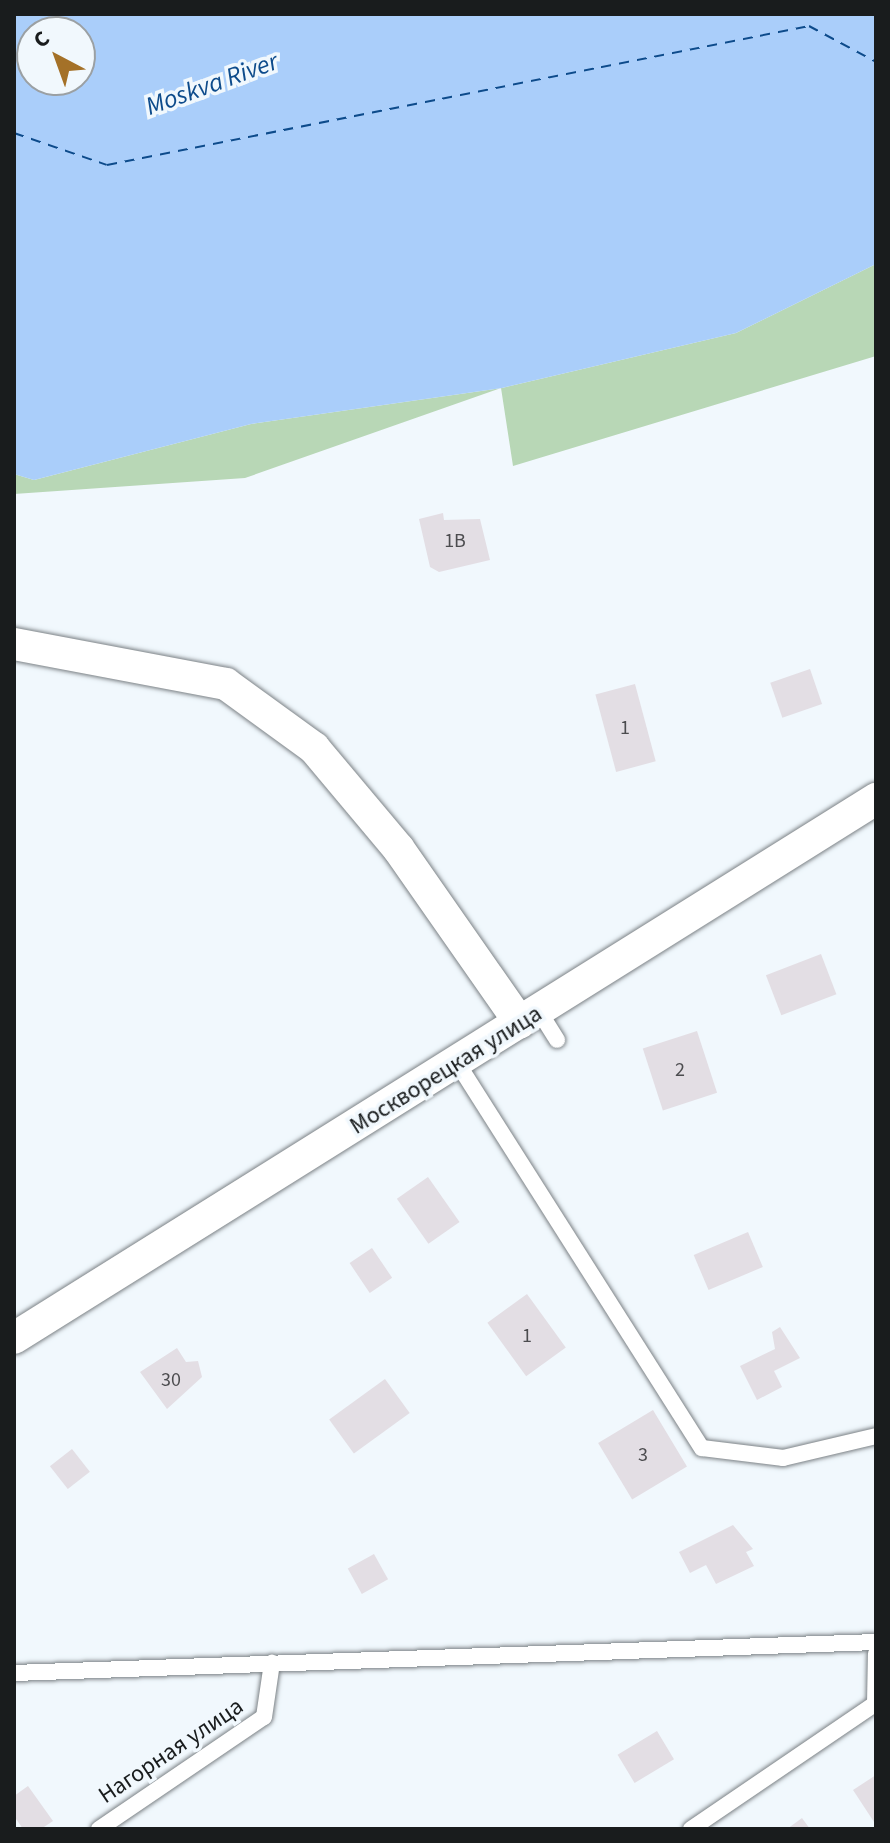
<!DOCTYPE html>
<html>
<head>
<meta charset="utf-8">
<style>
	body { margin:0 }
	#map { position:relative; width:890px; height:1843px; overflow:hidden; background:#f1f8fd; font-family:"Source Sans 3",sans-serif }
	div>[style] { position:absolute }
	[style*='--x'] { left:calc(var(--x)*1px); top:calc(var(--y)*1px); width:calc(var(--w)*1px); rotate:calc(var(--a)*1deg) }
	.green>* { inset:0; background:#b8d7b6 }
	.water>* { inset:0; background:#aacefa }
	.ferry>* { height:2px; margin-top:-1px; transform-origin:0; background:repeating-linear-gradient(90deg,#0d4b8b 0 10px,transparent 0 18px) }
	.building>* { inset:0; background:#e3dee4; transform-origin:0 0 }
	.roads { filter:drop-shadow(0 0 2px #7c8286) drop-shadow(0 0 2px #7c8286) }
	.service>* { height:16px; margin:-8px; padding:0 8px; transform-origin:8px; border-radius:8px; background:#fff }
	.minor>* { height:32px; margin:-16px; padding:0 16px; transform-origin:16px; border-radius:16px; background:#fff }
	span { translate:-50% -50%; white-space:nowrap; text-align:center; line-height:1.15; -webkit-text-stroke:7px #f1f8fd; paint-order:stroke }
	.number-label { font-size:20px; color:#4c4c4f }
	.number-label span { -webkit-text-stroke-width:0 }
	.street-label { font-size:24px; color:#191c1d }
	.water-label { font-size:26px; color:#0d4b8b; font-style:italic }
	.frame { position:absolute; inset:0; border:16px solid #191c1d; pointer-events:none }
	.north { position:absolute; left:16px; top:16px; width:80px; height:80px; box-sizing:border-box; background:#f1f8fd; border:2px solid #9ba0a3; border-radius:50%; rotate:319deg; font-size:22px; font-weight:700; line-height:32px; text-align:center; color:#191c1d }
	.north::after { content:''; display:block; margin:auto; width:28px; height:36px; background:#a47128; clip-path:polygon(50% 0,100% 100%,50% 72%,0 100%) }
</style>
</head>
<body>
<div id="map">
	<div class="green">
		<i style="clip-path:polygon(876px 264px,876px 356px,513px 466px,501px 388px,245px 478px,14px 494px,14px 474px,34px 480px,251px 424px,502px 388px,736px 333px)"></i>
	</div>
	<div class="water">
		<i style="clip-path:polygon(evenodd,14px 14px,876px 14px,876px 264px,736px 333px,502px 388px,251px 424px,34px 480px,14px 474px,14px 14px,32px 32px,80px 32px,80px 80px,32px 80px,32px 32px)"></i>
	</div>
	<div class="ferry">
		<i style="--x:14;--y:133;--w:98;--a:19"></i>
		<i style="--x:107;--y:165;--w:716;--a:-11.2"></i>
		<i style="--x:809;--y:26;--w:76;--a:28.2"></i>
	</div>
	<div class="building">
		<i style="clip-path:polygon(443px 513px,444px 520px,480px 519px,490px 560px,439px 572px,430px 567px,419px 519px)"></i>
		<i style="left:810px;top:669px;width:37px;height:42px;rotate:71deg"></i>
		<i style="left:635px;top:684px;width:80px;height:41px;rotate:75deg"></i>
		<i style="left:821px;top:954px;width:43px;height:59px;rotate:69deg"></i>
		<i style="left:697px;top:1031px;width:65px;height:57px;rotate:72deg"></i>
		<i style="left:428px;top:1177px;width:55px;height:38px;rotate:55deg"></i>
		<i style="left:748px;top:1232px;width:38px;height:59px;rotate:67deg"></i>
		<i style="left:372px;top:1248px;width:36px;height:27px;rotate:56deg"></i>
		<i style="left:527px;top:1294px;width:66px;height:49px;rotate:54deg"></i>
		<i style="clip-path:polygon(780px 1327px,800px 1358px,774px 1371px,782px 1387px,757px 1400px,740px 1366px,775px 1349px,772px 1332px)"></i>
		<i style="clip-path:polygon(177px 1348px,186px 1362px,198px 1361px,202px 1377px,167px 1409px,140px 1372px)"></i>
		<i style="left:385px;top:1379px;width:42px;height:69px;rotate:54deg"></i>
		<i style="left:653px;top:1410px;width:66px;height:64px;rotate:59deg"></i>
		<i style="left:72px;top:1449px;width:29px;height:28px;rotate:52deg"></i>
		<i style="clip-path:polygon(733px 1525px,753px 1549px,746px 1552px,754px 1566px,716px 1584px,706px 1565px,690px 1573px,679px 1552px)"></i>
		<i style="left:374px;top:1554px;width:29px;height:30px;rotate:61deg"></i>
		<i style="left:657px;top:1731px;width:33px;height:46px;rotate:59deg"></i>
		<i style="clip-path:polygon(876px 1775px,876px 1825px,853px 1790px)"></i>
		<i style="clip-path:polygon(28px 1786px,53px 1821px,41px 1829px,23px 1829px,14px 1816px,14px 1796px)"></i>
		<i style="clip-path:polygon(802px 1818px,810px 1829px,787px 1829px)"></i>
	</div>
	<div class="roads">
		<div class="service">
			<i style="--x:539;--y:1011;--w:34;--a:58"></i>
			<i style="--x:458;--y:1064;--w:455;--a:57.6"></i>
			<i style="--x:702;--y:1448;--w:82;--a:7"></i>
			<i style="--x:783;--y:1458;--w:96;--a:-13.3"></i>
			<i style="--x:14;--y:1673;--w:863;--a:-2.06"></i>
			<i style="--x:99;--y:1829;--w:199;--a:-34.2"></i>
			<i style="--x:264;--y:1717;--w:55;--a:-81.6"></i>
			<i style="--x:691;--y:1829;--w:222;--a:-34.2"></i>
			<i style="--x:875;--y:1704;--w:50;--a:-88.9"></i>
		</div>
		<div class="minor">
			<i style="--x:14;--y:644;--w:216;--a:10.7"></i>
			<i style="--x:226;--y:684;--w:109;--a:36"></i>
			<i style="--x:314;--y:748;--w:131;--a:50"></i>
			<i style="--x:398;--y:848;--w:213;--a:55.1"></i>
			<i style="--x:14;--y:1338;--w:1017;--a:-32.02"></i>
		</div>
	</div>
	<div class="number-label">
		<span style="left:455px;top:541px">1В</span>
		<span style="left:625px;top:728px">1</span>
		<span style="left:680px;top:1070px">2</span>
		<span style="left:527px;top:1336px">1</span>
		<span style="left:171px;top:1380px">30</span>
		<span style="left:643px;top:1455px">3</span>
	</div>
	<div class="street-label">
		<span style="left:446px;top:1070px;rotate:-32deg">Москворецкая улица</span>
		<span style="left:171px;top:1751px;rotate:-34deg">Нагорная улица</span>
	</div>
	<div class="water-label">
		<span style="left:212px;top:84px;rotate:-20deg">Moskva River</span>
	</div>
	<div class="frame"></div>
	<div class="north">С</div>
</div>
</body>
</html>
